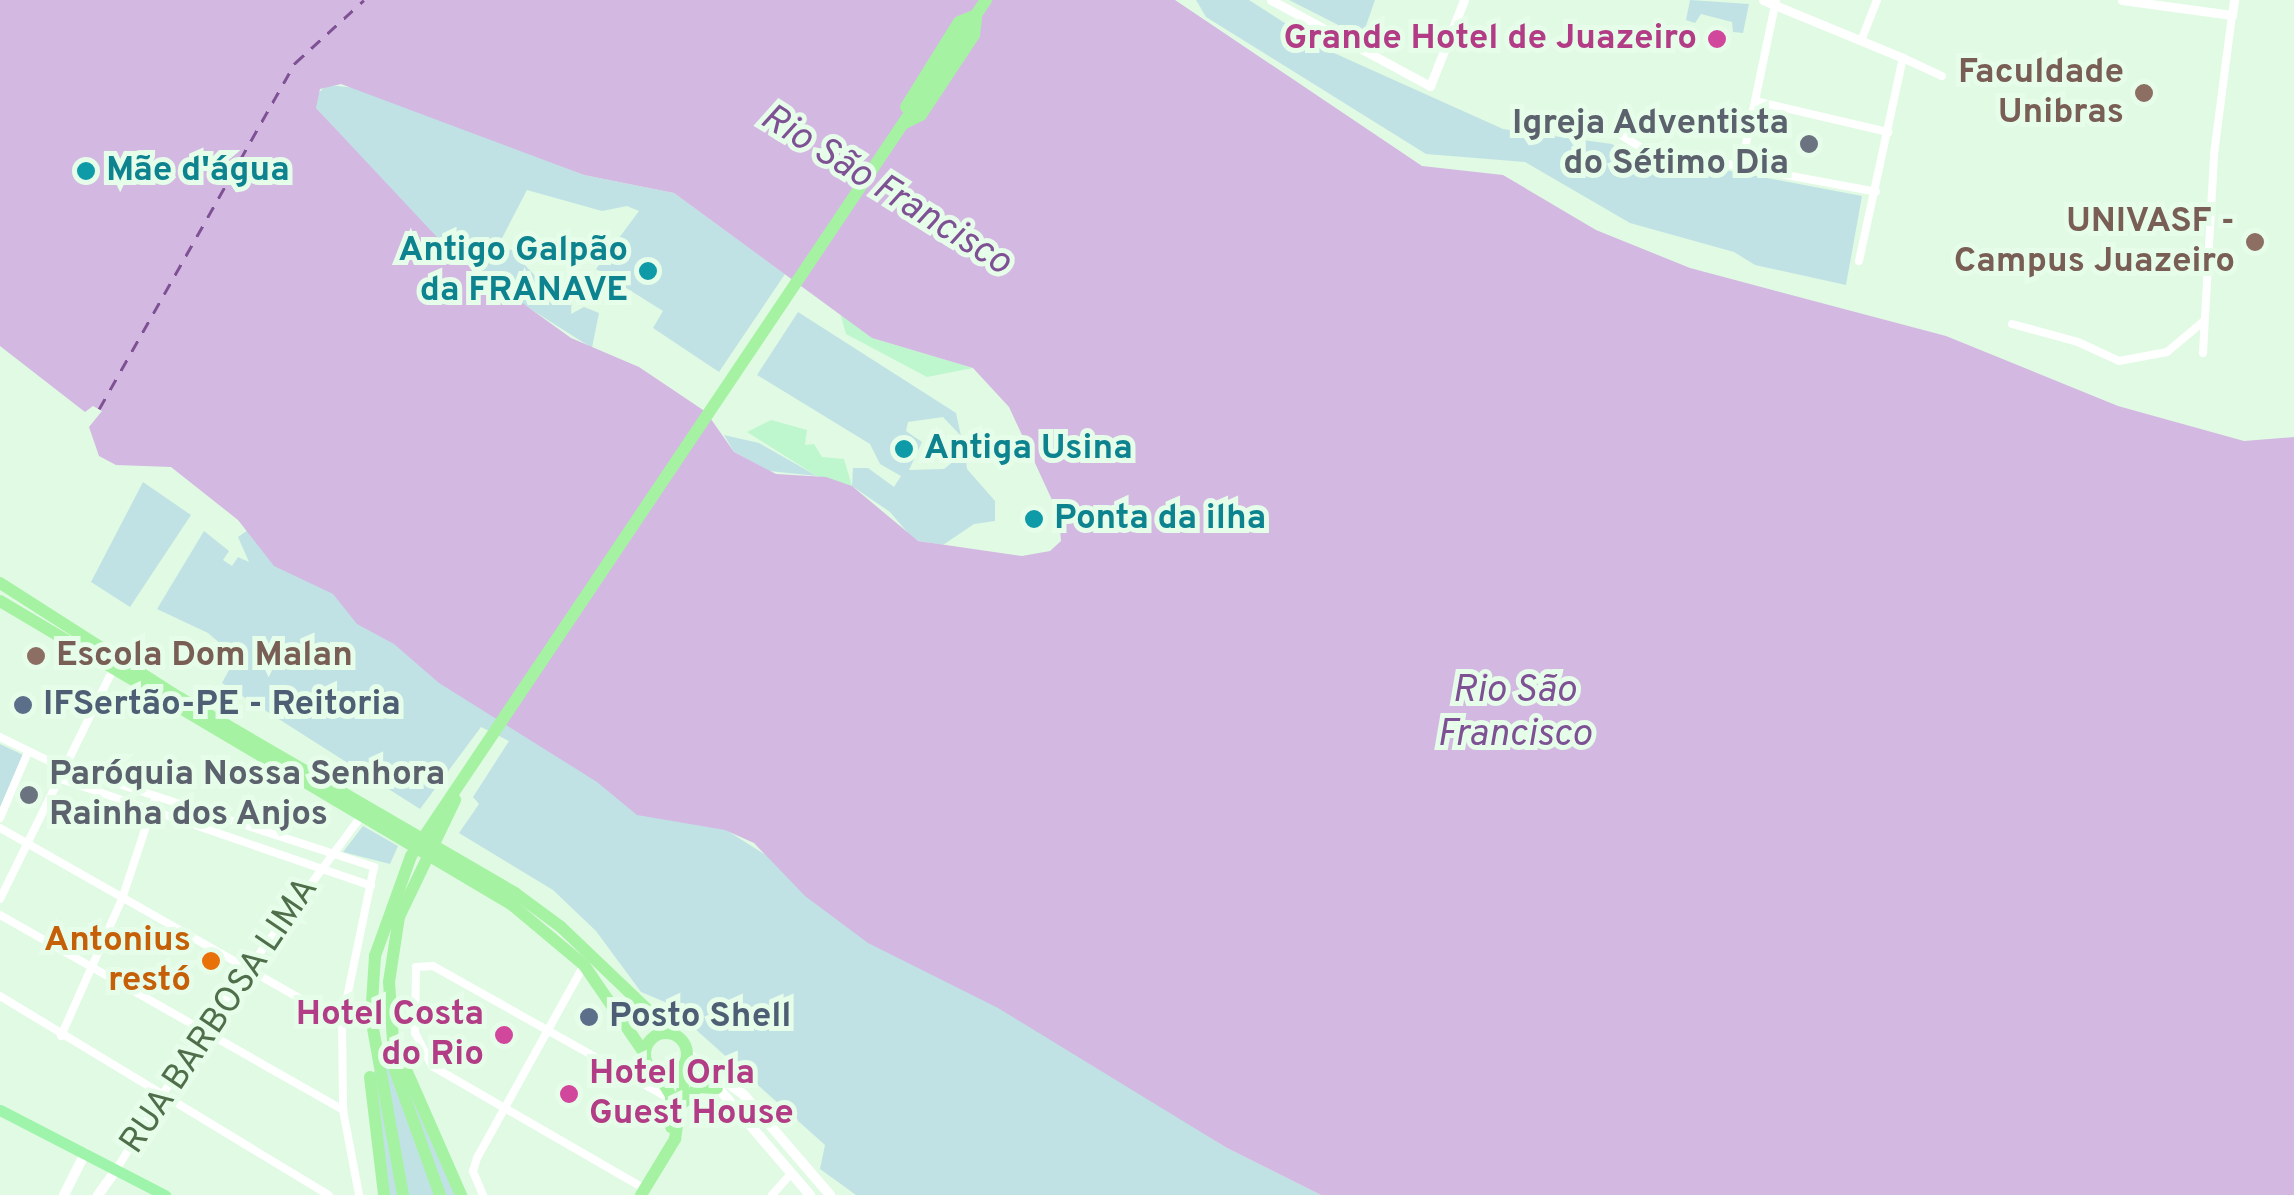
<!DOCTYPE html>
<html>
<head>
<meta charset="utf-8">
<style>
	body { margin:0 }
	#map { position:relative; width:2294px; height:1195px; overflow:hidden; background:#e1fae4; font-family:Overpass,sans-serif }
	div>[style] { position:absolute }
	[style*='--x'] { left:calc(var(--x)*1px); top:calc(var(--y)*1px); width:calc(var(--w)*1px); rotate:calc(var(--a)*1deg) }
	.green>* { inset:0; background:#c1e2e5 }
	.sand>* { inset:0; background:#bef7ce }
	.water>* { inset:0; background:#d3b8e1 }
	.ferry>* { height:2.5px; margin-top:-1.25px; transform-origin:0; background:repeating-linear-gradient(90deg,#7e5094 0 12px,transparent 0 22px) }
	.minor>* { height:8px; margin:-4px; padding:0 4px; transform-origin:4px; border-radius:4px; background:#fff }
	.tertiary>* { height:9px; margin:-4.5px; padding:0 4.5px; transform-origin:4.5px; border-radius:4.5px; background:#fff }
	.secondary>* { height:10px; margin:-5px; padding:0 5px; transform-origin:5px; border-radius:5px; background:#fff }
	.primary>* { height:11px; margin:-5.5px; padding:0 5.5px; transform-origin:5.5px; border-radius:5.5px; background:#9ef4aa }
	.trunk>* { height:12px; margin:-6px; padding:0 6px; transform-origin:6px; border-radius:6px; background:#a6f2a3 }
	.trunk>.ring { margin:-6px; padding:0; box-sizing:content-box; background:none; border:12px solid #a6f2a3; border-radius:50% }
	.dots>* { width:28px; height:28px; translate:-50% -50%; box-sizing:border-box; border:5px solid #e6fde9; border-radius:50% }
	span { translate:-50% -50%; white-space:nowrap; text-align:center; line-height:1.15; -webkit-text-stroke:10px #e6fde9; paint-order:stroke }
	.hotel-label { font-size:35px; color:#b23c85; font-weight:700 }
	.right { translate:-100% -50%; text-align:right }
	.left { translate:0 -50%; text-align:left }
	.education-label { font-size:35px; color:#785e54; font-weight:700 }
	.worship-label { font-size:35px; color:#5b616d; font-weight:700 }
	.culture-label { font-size:35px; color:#0d838f; font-weight:700 }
	.service-label { font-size:35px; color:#4e5e75; font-weight:700 }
	.food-label { font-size:35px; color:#c56008; font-weight:700 }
	.street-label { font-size:35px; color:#4f6e4a }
	.water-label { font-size:38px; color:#7e5094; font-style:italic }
</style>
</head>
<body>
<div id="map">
	<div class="green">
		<i style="clip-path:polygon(1196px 0,1249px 0,1325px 49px,1503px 129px,1612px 144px,1634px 162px,1730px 171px,1862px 196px,1846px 285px,1755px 265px,1734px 252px,1630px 223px,1525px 162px,1426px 154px,1206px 17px)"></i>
		<i style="clip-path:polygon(1289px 0,1375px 0,1362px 37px)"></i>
		<i style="clip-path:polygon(1690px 0,1749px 4px,1743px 33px,1733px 32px,1732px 22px,1701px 14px,1695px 23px,1686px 20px)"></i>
		<i style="clip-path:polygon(327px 85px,358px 88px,584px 175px,674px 193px,785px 274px,719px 372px,653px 328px,663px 311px,596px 269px,639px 211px,627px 206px,602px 211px,527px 190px,500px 242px,509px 250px,525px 249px,523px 263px,537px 278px,572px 292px,571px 314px,584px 307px,599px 313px,592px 348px,483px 279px,422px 224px,316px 108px,317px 94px)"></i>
		<i style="clip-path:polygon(798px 312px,956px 413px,961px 436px,943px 417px,908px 422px,906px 431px,922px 442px,909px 470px,944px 469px,965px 452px,967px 469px,995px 501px,995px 521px,974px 524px,943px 545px,914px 540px,890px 512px,852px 486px,853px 468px,868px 468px,894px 487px,901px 476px,880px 464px,870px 444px,757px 375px)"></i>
		<i style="clip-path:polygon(724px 435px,759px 443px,817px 476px,769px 471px,734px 452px)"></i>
		<i style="clip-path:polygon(143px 482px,191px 515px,130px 607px,91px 582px)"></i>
		<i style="clip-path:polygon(251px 528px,1227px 1148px,1321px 1195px,856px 1195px,820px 1169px,825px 1145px,665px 1002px,641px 992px,596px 931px,553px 890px,459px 833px,479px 804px,473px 797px,509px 741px,481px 727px,420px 809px,222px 683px,236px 657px,208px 633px,157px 609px,204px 531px,229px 551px,223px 560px,232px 566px,238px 557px,249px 562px,238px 537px)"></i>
		<i style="clip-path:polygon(0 744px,23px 755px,0 807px)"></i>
		<i style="clip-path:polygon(363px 826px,398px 846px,390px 864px,343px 852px)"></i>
		<i style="clip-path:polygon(395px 1051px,458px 1195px,389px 1195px,373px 1073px)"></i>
	</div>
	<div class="sand">
		<i style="clip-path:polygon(840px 313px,872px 338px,973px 368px,927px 377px,846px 334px)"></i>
		<i style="clip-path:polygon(771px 420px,807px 430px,805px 445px,814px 444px,822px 457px,844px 459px,852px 486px,817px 476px,747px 432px)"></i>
	</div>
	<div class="water">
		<i style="clip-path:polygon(evenodd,0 0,1175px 0,1422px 166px,1503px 175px,1596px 230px,1690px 268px,1946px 336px,2118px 406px,2244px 441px,2294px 437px,2294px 1195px,1321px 1195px,1227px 1148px,998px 1008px,868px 943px,805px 896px,754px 843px,725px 830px,637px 815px,597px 782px,439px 683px,394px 644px,357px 624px,333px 594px,274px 566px,238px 520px,171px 467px,116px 465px,99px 456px,89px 427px,102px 411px,93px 406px,85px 412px,0 346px,0 0,341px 84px,584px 175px,674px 193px,872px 338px,973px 368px,1009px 407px,1059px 515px,1061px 541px,1050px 551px,1022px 556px,918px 541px,852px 486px,826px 477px,776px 474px,734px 452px,706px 412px,639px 367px,571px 338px,450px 251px,316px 108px,320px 89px,341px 84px)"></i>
	</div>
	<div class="ferry">
		<i style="--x:99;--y:409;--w:398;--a:-60.5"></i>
		<i style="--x:295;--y:63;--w:93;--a:-42.4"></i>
	</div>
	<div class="minor">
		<i style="--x:1861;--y:41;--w:44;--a:-68.7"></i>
		<i style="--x:1755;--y:101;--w:137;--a:13.1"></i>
		<i style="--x:1621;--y:135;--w:25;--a:32"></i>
		<i style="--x:1642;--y:148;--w:238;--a:10.6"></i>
		<i style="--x:1742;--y:163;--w:167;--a:-78.2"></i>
		<i style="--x:1859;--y:261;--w:208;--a:-77.8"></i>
		<i style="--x:1903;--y:58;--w:43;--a:24.8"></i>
		<i style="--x:2012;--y:324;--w:68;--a:15.3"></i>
		<i style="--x:2078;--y:342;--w:45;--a:24.9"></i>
		<i style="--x:2119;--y:361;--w:49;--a:-10.6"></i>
		<i style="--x:2167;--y:352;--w:48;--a:-40"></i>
		<i style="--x:2203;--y:353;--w:199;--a:-86.8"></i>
		<i style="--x:2214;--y:154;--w:140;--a:-82.6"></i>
		<i style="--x:0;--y:737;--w:57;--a:26.1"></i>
		<i style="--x:51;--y:762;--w:340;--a:18"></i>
		<i style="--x:374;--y:867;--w:158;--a:101.7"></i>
		<i style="--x:342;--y:1022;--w:88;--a:89.3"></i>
		<i style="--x:343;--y:1110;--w:86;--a:79.3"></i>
		<i style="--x:51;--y:762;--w:20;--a:60"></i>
		<i style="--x:61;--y:779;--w:328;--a:19"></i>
		<i style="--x:0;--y:818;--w:72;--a:-67"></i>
		<i style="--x:0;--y:828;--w:393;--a:29.6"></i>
		<i style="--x:0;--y:899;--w:256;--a:-63.8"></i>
		<i style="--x:0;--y:915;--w:395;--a:29.6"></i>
		<i style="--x:0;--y:996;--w:384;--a:31.2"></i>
		<i style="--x:61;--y:1036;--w:150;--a:-66"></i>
		<i style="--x:122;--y:899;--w:108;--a:-71.7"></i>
		<i style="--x:116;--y:1170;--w:160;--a:-58.3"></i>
		<i style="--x:200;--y:1034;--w:272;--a:-53.5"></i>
		<i style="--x:645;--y:1189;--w:246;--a:-150"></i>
		<i style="--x:432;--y:1066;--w:37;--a:-117"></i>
		<i style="--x:415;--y:1033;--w:66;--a:-89.1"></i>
		<i style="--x:416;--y:967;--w:17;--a:-3"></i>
		<i style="--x:433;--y:966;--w:270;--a:29.3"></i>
		<i style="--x:483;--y:1195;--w:26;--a:-113"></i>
		<i style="--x:473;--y:1171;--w:14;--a:-73"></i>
		<i style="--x:477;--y:1158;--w:221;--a:-61"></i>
		<i style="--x:772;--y:1195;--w:27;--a:-48"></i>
	</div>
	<div class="tertiary">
		<i style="--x:1271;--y:0;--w:181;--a:28.4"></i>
		<i style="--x:1430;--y:86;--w:92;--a:-68.4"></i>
		<i style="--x:1763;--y:0;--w:152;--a:22.5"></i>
		<i style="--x:2122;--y:0;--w:111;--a:7.8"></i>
		<i style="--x:2232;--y:15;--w:15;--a:-82"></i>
	</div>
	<div class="secondary">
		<i style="--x:688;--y:1054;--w:69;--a:36.2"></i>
		<i style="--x:744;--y:1095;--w:132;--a:49.3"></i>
		<i style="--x:671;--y:1075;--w:24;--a:2"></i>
		<i style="--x:695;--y:1076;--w:29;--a:29"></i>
		<i style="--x:720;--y:1090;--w:138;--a:49.4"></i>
		<i style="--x:64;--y:1195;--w:47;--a:-63.4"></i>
		<i style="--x:98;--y:1195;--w:31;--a:-54"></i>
	</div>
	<div class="primary">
		<i style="--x:0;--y:1110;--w:186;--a:27.3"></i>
	</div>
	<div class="trunk">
		<i style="--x:906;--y:107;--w:100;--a:-58.1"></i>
		<i style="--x:959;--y:22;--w:18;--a:-22"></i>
		<i style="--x:905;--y:123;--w:18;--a:-27"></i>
		<i style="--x:921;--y:115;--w:96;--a:-56.5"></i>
		<i style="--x:974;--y:35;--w:16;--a:-83"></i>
		<i style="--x:0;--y:583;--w:214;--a:32.6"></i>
		<i style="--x:180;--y:698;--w:388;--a:30.2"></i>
		<i style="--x:515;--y:893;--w:57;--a:36.5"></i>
		<i style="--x:561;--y:927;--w:153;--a:43.7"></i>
		<i style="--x:0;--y:601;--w:594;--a:30.67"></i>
		<i style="--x:511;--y:904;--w:95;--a:39.9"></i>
		<i style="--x:584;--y:965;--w:108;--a:55.6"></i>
		<i class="ring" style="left:645px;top:1033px;width:30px;height:30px"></i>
		<i style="--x:400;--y:1056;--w:152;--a:66.3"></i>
		<i style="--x:658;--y:1074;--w:26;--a:59"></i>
		<i style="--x:671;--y:1096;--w:31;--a:90"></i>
		<i style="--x:370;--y:1077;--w:119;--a:83.2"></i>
		<i style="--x:684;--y:1102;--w:21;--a:-47"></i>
		<i style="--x:698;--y:1087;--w:19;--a:3"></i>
		<i style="--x:403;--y:1195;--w:180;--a:-100.2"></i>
		<i style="--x:371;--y:1018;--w:62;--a:-86.3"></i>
		<i style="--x:375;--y:956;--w:106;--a:-70.2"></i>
		<i style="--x:411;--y:856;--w:1031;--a:-56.11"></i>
		<i style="--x:440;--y:1195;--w:133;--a:-109.8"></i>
		<i style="--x:395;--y:1070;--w:88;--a:-93.9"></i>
		<i style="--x:389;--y:982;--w:66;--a:-81.3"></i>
		<i style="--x:399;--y:917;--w:130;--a:-64.4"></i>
		<i style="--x:641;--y:1195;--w:66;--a:-58.7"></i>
		<i style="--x:675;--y:1139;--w:81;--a:-81.5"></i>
	</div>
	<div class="dots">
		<i style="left:1717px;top:39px;background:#d1479c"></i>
		<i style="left:2144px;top:93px;background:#8d6e63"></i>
		<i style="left:1809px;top:144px;background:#6b7280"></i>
		<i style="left:86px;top:171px;background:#0f9aa8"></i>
		<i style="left:2255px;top:242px;background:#8d6e63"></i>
		<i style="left:648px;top:271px;background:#0f9aa8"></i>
		<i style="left:904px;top:449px;background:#0f9aa8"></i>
		<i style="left:1034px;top:519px;background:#0f9aa8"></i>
		<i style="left:36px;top:656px;background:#8d6e63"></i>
		<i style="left:23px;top:705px;background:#5c6f8a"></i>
		<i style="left:29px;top:795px;background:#6b7280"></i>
		<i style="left:211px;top:961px;background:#e8710a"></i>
		<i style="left:589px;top:1017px;background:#5c6f8a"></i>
		<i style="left:504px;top:1035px;background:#d1479c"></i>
		<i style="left:569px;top:1094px;background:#d1479c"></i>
	</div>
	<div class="hotel-label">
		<span class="right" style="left:1697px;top:39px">Grande Hotel de Juazeiro</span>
		<span class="right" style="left:484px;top:1035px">Hotel Costa<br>do Rio</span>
		<span class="left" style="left:589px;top:1094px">Hotel Orla<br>Guest House</span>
	</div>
	<div class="education-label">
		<span class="right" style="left:2124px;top:93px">Faculdade<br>Unibras</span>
		<span class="right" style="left:2235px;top:242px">UNIVASF -<br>Campus Juazeiro</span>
		<span class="left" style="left:56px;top:656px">Escola Dom Malan</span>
	</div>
	<div class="worship-label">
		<span class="right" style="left:1789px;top:144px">Igreja Adventista<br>do Sétimo Dia</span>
		<span class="left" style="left:49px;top:795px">Paróquia Nossa Senhora<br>Rainha dos Anjos</span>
	</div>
	<div class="culture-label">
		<span class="left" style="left:106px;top:171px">Mãe d'água</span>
		<span class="right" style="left:628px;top:271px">Antigo Galpão<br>da FRANAVE</span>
		<span class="left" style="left:924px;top:449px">Antiga Usina</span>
		<span class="left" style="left:1054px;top:519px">Ponta da ilha</span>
	</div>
	<div class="service-label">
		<span class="left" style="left:43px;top:705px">IFSertão-PE - Reitoria</span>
		<span class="left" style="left:609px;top:1017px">Posto Shell</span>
	</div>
	<div class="food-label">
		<span class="right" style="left:191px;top:961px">Antonius<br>restó</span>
	</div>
	<div class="street-label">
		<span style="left:220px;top:1016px;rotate:-56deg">RUA BARBOSA LIMA</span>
	</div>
	<div class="water-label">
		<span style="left:885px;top:191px;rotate:32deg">Rio São Francisco</span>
		<span style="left:1514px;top:714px">Rio São<br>Francisco</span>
	</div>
</div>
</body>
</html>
